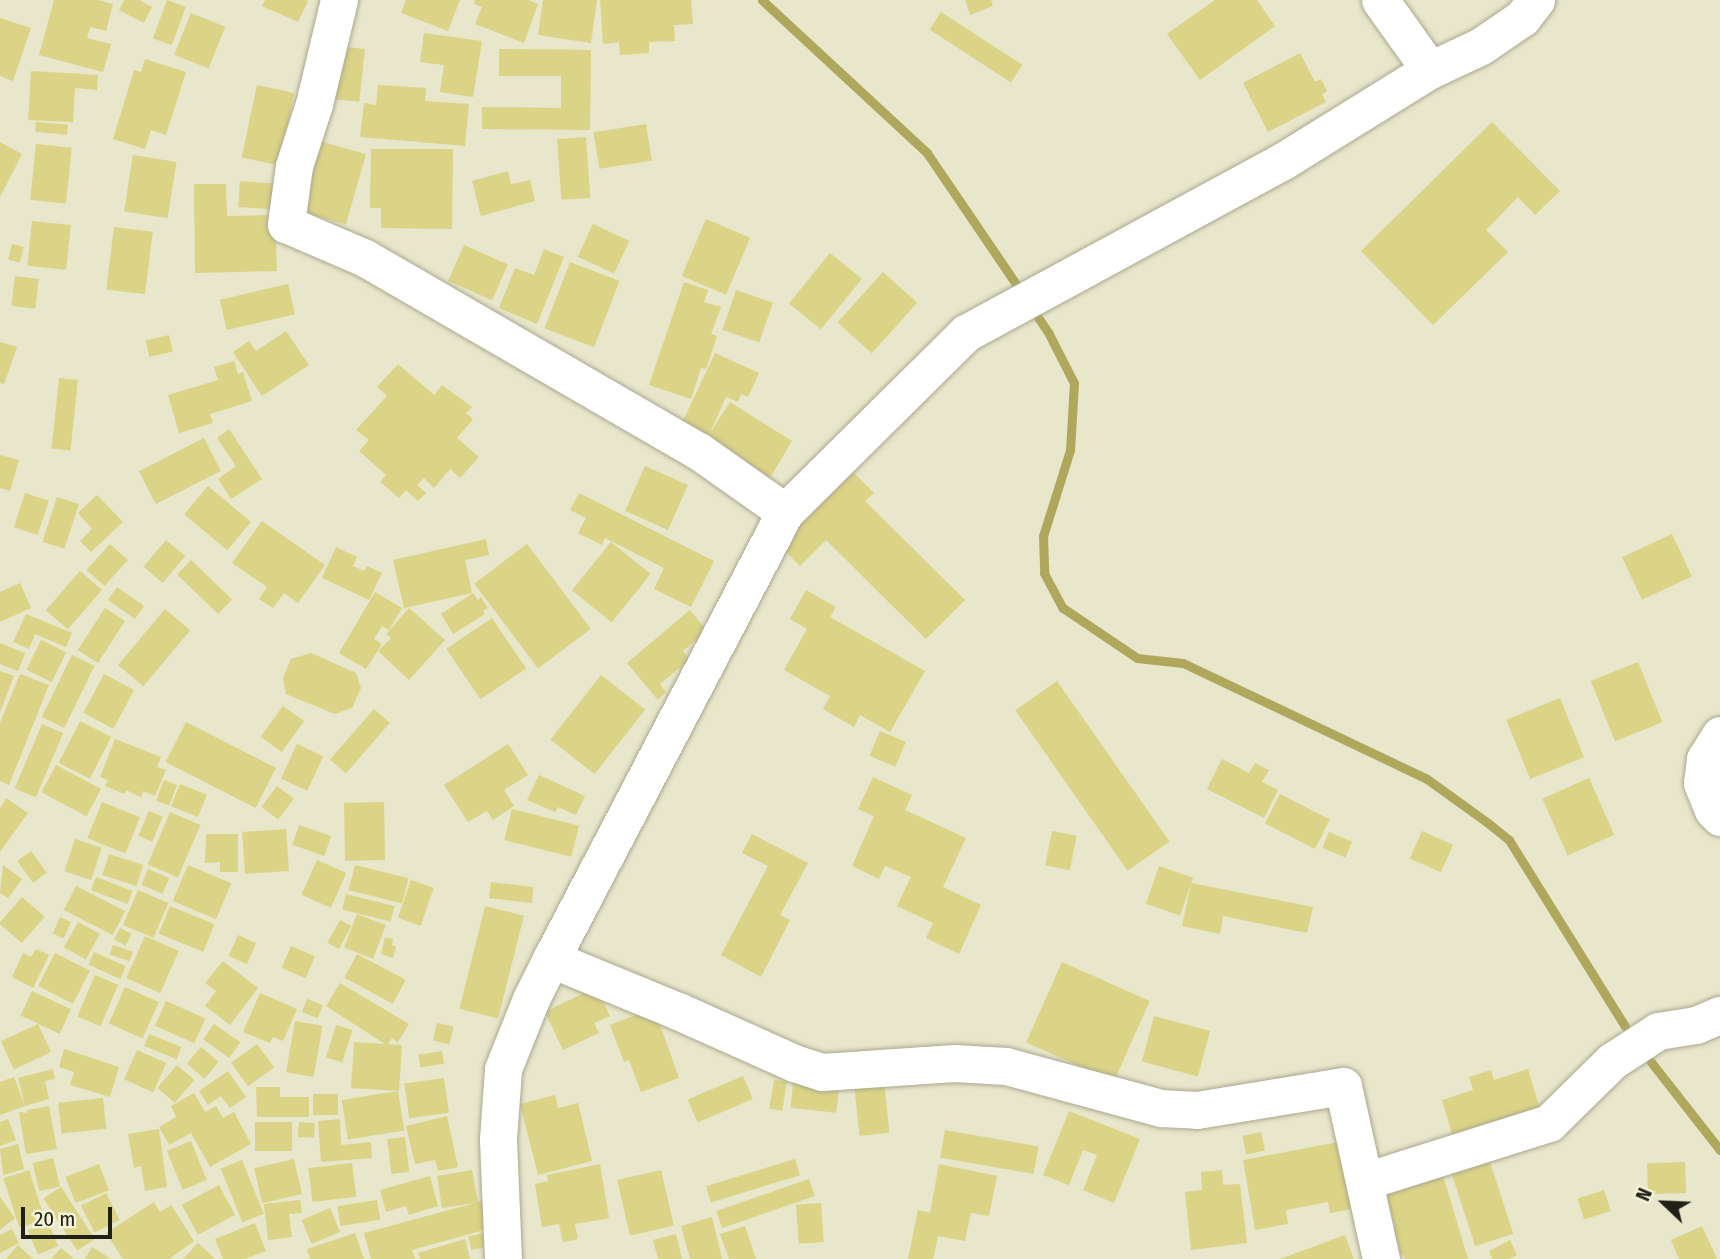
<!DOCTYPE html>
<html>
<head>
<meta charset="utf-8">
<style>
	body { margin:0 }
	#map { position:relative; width:1720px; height:1259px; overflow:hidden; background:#e8e6cb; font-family:"Fira Sans Condensed",sans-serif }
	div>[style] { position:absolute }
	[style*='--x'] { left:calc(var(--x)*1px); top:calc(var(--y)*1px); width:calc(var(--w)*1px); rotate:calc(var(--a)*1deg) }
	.stream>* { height:9px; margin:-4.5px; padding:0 4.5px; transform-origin:4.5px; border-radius:4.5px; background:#afa75b }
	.building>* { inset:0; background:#dbd386; transform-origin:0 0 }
	.roads { filter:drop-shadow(0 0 2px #aaa88e) drop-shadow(0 0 2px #aaa88e) }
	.minor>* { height:37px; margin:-18.5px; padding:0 18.5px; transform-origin:18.5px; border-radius:18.5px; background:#fff }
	span { translate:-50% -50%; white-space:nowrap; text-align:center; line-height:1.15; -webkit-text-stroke:7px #f5f3d8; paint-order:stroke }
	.north { position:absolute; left:1629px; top:1168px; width:70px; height:70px; -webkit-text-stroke:5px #f5f3d8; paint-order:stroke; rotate:293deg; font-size:19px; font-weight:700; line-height:28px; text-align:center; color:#212016 }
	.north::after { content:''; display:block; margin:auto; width:24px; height:32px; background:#212016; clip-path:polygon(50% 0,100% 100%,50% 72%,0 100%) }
	.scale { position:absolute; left:21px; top:1207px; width:91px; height:32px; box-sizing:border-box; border:4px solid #212016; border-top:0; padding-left:9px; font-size:21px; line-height:24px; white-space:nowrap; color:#212016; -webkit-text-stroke:5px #f5f3d8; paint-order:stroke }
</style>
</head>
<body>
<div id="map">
	<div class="stream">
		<i style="--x:762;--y:0;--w:225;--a:42.8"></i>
		<i style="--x:927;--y:153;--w:169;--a:55.8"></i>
		<i style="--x:1031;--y:307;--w:32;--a:56"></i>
		<i style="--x:1049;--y:334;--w:55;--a:63"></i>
		<i style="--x:1074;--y:383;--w:67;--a:93.4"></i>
		<i style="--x:1070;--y:450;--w:90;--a:107.4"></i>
		<i style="--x:1043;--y:536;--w:37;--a:88"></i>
		<i style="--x:1044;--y:573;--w:40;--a:62"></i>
		<i style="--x:1063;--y:608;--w:89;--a:34"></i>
		<i style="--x:1137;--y:658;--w:46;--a:6.2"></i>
		<i style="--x:1183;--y:663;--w:270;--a:25.4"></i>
		<i style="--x:1427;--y:779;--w:75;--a:35.8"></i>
		<i style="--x:1488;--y:823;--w:27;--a:39"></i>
		<i style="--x:1509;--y:840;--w:219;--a:58.1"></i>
		<i style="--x:1651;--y:1062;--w:112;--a:51.9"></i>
	</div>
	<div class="building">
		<i style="clip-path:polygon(54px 0,99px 0,113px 4px,106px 31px,90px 27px,87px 38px,111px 44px,103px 72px,39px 55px)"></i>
		<i style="clip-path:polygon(124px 0,139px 0,152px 7px,144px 23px,119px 10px)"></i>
		<i style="left:167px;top:0;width:20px;height:41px;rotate:20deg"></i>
		<i style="clip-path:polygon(265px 0,305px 0,308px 1px,298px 22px,262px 6px)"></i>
		<i style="clip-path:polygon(406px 0,460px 0,448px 31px,401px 13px)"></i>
		<i style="clip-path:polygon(475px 0,528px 0,538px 4px,524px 43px,475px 24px,482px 7px,474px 4px)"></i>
		<i style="clip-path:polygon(543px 0,597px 0,591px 43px,538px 35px)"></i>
		<i style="clip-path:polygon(600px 0,691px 0,693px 24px,674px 25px,675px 41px,649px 42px,649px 53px,620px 55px,619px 42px,603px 44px)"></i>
		<i style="clip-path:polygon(965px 0,991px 0,993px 6px,970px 15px)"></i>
		<i style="clip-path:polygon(1215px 0,1257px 0,1275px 26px,1200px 80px,1167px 34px)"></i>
		<i style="left:941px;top:12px;width:97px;height:21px;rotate:33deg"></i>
		<i style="left:191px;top:13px;width:37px;height:45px;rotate:22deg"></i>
		<i style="clip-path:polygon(0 18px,31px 28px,13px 81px,0 76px)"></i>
		<i style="clip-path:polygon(424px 33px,482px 41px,473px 97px,440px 92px,444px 65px,420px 62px)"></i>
		<i style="left:336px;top:46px;width:29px;height:53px;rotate:6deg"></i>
		<i style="clip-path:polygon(499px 49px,591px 50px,590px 130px,482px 129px,482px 107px,561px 108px,561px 76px,499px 76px)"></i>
		<i style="clip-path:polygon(1300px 53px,1315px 82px,1321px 79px,1327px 91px,1322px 94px,1326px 102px,1268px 132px,1243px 83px)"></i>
		<i style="clip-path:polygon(145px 59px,186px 72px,166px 135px,151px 130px,145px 149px,113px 139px,134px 70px,141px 72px)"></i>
		<i style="clip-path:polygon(31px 71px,98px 75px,97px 90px,75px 88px,73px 122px,28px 120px)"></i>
		<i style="left:257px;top:85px;width:38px;height:74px;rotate:12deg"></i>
		<i style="clip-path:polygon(378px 85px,426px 88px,425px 101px,469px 104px,465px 146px,360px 137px,364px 103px,376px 105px)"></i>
		<i style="left:36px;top:122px;width:32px;height:10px;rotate:5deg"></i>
		<i style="clip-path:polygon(1492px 122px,1560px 191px,1535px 215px,1518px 197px,1486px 230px,1508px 252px,1433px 325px,1361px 251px)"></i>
		<i style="left:646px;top:124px;width:37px;height:53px;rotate:81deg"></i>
		<i style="left:586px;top:137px;width:61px;height:29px;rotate:86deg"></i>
		<i style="left:316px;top:140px;width:52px;height:73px;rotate:16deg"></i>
		<i style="clip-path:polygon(0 142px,22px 154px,0 197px)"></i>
		<i style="left:36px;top:144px;width:36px;height:56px;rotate:6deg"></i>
		<i style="clip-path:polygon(371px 149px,453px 149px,452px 229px,381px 228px,381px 208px,370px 208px)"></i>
		<i style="left:133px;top:155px;width:44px;height:57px;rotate:9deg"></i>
		<i style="clip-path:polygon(508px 171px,511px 184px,530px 180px,535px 201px,481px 216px,472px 181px)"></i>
		<i style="left:240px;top:181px;width:41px;height:26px;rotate:4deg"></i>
		<i style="clip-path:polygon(194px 184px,226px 184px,227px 216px,275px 215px,277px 271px,195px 273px)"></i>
		<i style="left:706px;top:219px;width:48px;height:62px;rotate:23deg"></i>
		<i style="left:32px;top:221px;width:39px;height:45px;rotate:6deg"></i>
		<i style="left:593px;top:224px;width:40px;height:36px;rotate:25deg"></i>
		<i style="left:114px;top:227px;width:39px;height:63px;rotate:7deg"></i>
		<i style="left:12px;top:244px;width:12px;height:16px;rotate:14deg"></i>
		<i style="left:464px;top:245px;width:48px;height:39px;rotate:24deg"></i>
		<i style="clip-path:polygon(544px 249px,564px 257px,537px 324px,499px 308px,515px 268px,534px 275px)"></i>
		<i style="left:830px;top:253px;width:41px;height:65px;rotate:39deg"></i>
		<i style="left:570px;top:262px;width:53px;height:71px;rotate:21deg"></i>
		<i style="left:883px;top:272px;width:46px;height:68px;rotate:42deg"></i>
		<i style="left:15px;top:276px;width:24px;height:30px;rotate:7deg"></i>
		<i style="clip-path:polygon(684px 282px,708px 290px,704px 302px,721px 307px,711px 334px,717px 336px,706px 369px,701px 368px,691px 399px,649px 385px)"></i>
		<i style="left:288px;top:284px;width:31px;height:70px;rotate:77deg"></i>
		<i style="left:736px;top:290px;width:39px;height:42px;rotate:19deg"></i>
		<i style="clip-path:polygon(286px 331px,309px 365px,262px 396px,233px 352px,249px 341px,256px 351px)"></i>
		<i style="left:169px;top:335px;width:17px;height:24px;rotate:77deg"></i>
		<i style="clip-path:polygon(0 342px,17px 347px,4px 384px,0 383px)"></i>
		<i style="clip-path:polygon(715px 353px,759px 373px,748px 397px,741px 394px,738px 402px,726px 397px,709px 435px,682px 423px)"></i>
		<i style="clip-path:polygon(234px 361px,238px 374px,243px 372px,252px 401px,210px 414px,213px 423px,179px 433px,168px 395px,218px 380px,214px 367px)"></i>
		<i style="clip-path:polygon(398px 364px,434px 395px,442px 385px,472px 407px,466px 413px,473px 419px,457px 438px,479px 457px,460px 478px,450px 469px,434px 488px,424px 478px,417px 485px,426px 493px,418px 501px,406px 490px,399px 498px,380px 482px,386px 475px,359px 451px,369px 440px,356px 430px,387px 396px,377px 387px)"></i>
		<i style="left:59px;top:378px;width:19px;height:71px;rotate:6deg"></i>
		<i style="clip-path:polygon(730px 402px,792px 441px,768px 481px,743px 466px,747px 461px,708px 436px)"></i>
		<i style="clip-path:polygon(229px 429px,262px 479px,231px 499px,218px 479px,236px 466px,217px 438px)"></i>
		<i style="left:204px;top:438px;width:37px;height:73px;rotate:63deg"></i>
		<i style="clip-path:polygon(0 455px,19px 460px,10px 491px,0 488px)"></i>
		<i style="left:645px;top:466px;width:47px;height:49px;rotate:24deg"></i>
		<i style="clip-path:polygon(853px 472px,874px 493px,865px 501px,965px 600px,926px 639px,826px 540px,800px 566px,780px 546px)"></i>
		<i style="left:208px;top:486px;width:56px;height:37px;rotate:40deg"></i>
		<i style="left:25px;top:493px;width:25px;height:36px;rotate:18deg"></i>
		<i style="clip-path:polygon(579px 493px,714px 561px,691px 607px,654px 589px,664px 568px,605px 538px,602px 545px,578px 533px,586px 518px,570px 510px)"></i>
		<i style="clip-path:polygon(97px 495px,123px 522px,91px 552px,80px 541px,92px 529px,78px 513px)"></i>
		<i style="left:57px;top:497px;width:23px;height:47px;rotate:18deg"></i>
		<i style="clip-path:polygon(262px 521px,325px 565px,298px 603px,284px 593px,273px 608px,259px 599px,267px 587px,232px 563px)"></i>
		<i style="left:1672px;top:534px;width:47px;height:55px;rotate:65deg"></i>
		<i style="clip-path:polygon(486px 539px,489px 555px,465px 560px,472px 593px,404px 608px,393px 560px)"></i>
		<i style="left:166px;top:540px;width:25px;height:35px;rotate:40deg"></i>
		<i style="left:611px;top:542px;width:51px;height:62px;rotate:39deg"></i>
		<i style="left:110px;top:544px;width:24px;height:35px;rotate:42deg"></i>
		<i style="left:527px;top:544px;width:106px;height:66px;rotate:53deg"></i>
		<i style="clip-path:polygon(336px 547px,357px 557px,353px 566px,364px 571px,367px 566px,382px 573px,369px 600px,322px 578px)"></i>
		<i style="left:191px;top:560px;width:57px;height:20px;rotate:44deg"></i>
		<i style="left:80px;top:571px;width:29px;height:52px;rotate:41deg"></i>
		<i style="clip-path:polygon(20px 583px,31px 608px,0 622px,0 592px)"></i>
		<i style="left:117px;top:587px;width:33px;height:16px;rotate:35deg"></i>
		<i style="clip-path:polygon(806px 590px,836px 607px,830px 617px,925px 671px,890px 732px,860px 715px,854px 727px,823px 709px,830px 696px,784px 670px,807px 629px,790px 619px)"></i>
		<i style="clip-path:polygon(375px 592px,402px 608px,389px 630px,382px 626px,374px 639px,382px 644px,366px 669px,339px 653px)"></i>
		<i style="clip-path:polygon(473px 593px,478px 600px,481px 597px,488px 608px,483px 611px,485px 614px,453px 634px,441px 614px)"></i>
		<i style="left:105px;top:608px;width:24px;height:50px;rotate:33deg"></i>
		<i style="clip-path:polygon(409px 608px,445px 640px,409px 680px,378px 651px,391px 638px,386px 634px)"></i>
		<i style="left:165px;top:609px;width:33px;height:73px;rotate:40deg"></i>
		<i style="clip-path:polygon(690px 610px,707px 631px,683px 651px,690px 659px,660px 684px,666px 692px,658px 700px,627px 663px)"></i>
		<i style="clip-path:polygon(26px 614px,72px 633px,66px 647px,35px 634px,29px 649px,13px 642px)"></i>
		<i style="left:492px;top:618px;width:61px;height:55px;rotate:56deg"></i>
		<i style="left:41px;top:640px;width:28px;height:33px;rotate:26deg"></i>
		<i style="clip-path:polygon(0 643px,25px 653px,18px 671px,0 664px)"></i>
		<i style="clip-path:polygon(311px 653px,356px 673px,361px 688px,352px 708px,335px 714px,286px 694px,283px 678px,291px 659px)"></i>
		<i style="left:72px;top:655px;width:25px;height:69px;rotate:26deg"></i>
		<i style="left:1638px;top:662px;width:65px;height:51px;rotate:68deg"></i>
		<i style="clip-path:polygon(0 671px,14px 676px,0 712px)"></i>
		<i style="clip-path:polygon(20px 674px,49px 685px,9px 785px,0 781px,0 723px)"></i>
		<i style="left:104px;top:674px;width:34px;height:44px;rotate:28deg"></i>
		<i style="left:601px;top:675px;width:56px;height:82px;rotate:38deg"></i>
		<i style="left:1057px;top:681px;width:196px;height:51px;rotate:55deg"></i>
		<i style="left:1560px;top:698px;width:64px;height:58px;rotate:68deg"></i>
		<i style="left:283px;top:706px;width:26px;height:38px;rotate:36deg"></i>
		<i style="left:374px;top:709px;width:21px;height:67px;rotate:41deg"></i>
		<i style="left:80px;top:721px;width:35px;height:47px;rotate:27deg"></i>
		<i style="left:186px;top:722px;width:101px;height:45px;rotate:27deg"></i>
		<i style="left:42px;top:724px;width:23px;height:70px;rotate:23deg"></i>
		<i style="left:880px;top:731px;width:28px;height:27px;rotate:23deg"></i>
		<i style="clip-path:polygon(115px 739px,161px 757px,157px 767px,166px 770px,155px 796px,143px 791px,141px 797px,126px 790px,124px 794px,105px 786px,108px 780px,100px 777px)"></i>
		<i style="left:297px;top:744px;width:29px;height:38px;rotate:25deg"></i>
		<i style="clip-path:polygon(508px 744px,528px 775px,504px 790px,514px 806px,493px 820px,487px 811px,468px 822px,444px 785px)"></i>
		<i style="clip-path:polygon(1222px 759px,1249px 773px,1255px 763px,1269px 770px,1262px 782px,1278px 790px,1264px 818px,1207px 789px)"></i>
		<i style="left:56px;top:765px;width:51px;height:31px;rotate:28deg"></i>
		<i style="clip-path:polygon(539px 775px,585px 796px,576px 815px,558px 807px,555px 812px,527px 800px)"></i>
		<i style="clip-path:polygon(873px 777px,912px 795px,905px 810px,966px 838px,943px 887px,981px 905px,959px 954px,926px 938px,933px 923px,897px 906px,911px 877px,885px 866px,879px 879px,852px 866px,874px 816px,858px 809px)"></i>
		<i style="left:1589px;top:778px;width:62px;height:51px;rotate:66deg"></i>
		<i style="left:164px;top:780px;width:14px;height:22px;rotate:21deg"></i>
		<i style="left:180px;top:784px;width:29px;height:24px;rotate:22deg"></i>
		<i style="left:277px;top:786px;width:21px;height:26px;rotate:37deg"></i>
		<i style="left:1280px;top:794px;width:56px;height:33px;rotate:27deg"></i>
		<i style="clip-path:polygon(6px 798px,28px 813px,0 852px,0 808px)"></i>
		<i style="left:102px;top:802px;width:41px;height:39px;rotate:22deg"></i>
		<i style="left:384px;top:802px;width:58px;height:40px;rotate:89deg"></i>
		<i style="left:512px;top:809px;width:69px;height:32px;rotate:14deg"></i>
		<i style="left:149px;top:811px;width:15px;height:27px;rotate:23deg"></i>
		<i style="left:170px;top:812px;width:33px;height:57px;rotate:23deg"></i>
		<i style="left:299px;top:825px;width:34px;height:21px;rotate:19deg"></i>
		<i style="left:286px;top:829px;width:42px;height:44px;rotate:86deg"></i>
		<i style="left:1052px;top:831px;width:25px;height:35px;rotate:11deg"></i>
		<i style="left:1422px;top:831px;width:34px;height:30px;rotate:24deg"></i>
		<i style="left:1329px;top:832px;width:25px;height:17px;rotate:23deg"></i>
		<i style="clip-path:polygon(206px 834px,238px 834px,238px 872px,220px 872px,220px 862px,205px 863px)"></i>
		<i style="clip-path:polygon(752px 834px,808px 863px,780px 915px,790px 920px,761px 977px,721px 955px,768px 866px,742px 853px)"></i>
		<i style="left:75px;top:839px;width:28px;height:34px;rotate:18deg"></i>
		<i style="left:31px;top:851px;width:27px;height:17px;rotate:54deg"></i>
		<i style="left:109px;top:854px;width:36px;height:22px;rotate:18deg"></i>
		<i style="left:317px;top:860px;width:32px;height:38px;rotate:24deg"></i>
		<i style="clip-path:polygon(3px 865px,22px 879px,8px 898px,0 893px)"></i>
		<i style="left:188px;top:865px;width:47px;height:39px;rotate:23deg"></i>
		<i style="left:355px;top:865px;width:55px;height:26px;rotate:14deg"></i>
		<i style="left:1159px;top:866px;width:36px;height:40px;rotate:19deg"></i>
		<i style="left:148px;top:869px;width:23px;height:17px;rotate:23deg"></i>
		<i style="left:96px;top:877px;width:39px;height:14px;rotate:21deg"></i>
		<i style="left:411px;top:880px;width:24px;height:40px;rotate:19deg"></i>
		<i style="left:491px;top:882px;width:43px;height:16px;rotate:7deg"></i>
		<i style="clip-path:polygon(1191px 883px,1313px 907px,1307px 933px,1223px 916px,1220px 934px,1182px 926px)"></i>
		<i style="left:76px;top:886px;width:55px;height:27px;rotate:27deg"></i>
		<i style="left:138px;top:890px;width:33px;height:38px;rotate:23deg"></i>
		<i style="left:346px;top:894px;width:50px;height:16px;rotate:14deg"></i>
		<i style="left:22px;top:897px;width:30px;height:35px;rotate:41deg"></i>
		<i style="left:170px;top:906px;width:48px;height:30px;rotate:22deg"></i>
		<i style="left:485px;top:906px;width:40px;height:106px;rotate:14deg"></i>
		<i style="left:357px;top:914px;width:31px;height:36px;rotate:21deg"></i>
		<i style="left:60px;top:917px;width:12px;height:18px;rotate:24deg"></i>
		<i style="left:340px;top:920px;width:13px;height:26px;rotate:29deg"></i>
		<i style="left:78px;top:922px;width:25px;height:29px;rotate:29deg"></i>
		<i style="left:120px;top:928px;width:13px;height:13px;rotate:27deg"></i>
		<i style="left:238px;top:935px;width:20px;height:23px;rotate:24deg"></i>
		<i style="left:145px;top:936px;width:37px;height:46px;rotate:24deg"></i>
		<i style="clip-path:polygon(385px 937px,393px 939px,392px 945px,396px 947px,393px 958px,381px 954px)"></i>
		<i style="left:113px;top:945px;width:21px;height:10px;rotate:19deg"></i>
		<i style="left:291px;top:946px;width:26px;height:24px;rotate:23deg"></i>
		<i style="clip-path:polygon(36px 949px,49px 955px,33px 988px,12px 977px,23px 953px,31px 957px)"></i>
		<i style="left:94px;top:952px;width:35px;height:14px;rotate:24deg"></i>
		<i style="left:55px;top:953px;width:39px;height:37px;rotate:27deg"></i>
		<i style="left:357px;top:954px;width:55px;height:27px;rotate:28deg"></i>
		<i style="clip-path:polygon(223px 961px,258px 988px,230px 1025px,205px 1006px,216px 991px,205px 983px)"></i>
		<i style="left:1062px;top:962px;width:96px;height:88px;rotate:24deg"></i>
		<i style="left:95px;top:975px;width:25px;height:45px;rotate:23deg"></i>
		<i style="clip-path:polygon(340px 983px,409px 1024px,398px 1042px,392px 1038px,388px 1044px,402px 1045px,399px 1091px,351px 1088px,354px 1042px,385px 1044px,326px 1006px)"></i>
		<i style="left:125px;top:987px;width:37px;height:40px;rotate:24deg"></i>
		<i style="clip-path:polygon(596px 987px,610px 1016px,594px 1023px,599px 1033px,563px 1050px,545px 1012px)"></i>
		<i style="left:32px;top:991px;width:43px;height:27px;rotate:25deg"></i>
		<i style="clip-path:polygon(260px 993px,297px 1009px,283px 1041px,273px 1037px,270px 1043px,243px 1032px)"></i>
		<i style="left:307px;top:999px;width:17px;height:14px;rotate:21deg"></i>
		<i style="left:166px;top:1001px;width:43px;height:27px;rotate:24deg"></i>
		<i style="clip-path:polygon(654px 1008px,679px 1078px,641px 1092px,629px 1060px,624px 1062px,610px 1025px)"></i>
		<i style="left:1154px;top:1016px;width:58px;height:47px;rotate:15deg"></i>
		<i style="left:295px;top:1021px;width:28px;height:52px;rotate:10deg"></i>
		<i style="left:437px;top:1023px;width:17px;height:18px;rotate:13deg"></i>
		<i style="left:38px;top:1024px;width:31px;height:41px;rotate:65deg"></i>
		<i style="left:214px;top:1024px;width:32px;height:19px;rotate:35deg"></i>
		<i style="left:336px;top:1025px;width:17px;height:34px;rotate:17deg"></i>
		<i style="left:149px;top:1034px;width:35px;height:13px;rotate:22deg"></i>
		<i style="left:257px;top:1044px;width:29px;height:32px;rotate:54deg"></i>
		<i style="left:201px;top:1047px;width:23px;height:22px;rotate:40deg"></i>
		<i style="clip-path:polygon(64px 1049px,119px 1067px,110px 1097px,70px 1085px,74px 1072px,59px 1067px)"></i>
		<i style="left:137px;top:1050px;width:32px;height:32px;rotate:24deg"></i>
		<i style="left:442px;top:1051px;width:13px;height:24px;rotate:81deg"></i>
		<i style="left:177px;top:1065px;width:23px;height:30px;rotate:41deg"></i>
		<i style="clip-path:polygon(53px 1069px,55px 1079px,45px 1081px,49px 1099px,25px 1106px,18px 1078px)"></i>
		<i style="clip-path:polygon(1528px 1069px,1541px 1113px,1454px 1141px,1442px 1100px,1473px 1090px,1469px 1077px,1491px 1070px,1494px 1080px)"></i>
		<i style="clip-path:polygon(228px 1071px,246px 1097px,230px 1108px,221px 1096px,208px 1105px,199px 1091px)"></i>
		<i style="left:883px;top:1072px;width:61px;height:30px;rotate:84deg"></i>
		<i style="left:794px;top:1075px;width:46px;height:33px;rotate:6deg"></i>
		<i style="left:743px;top:1076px;width:25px;height:60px;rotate:67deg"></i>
		<i style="clip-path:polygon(14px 1077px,25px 1106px,0 1115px,0 1082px)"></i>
		<i style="left:444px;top:1078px;width:35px;height:40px;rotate:82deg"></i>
		<i style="left:774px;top:1080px;width:13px;height:29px;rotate:9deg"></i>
		<i style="clip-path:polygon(256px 1087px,280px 1087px,280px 1097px,309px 1097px,309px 1117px,257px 1117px)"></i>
		<i style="left:398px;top:1091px;width:40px;height:57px;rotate:81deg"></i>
		<i style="clip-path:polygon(194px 1093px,205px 1112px,216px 1106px,223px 1118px,234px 1112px,251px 1144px,210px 1167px,191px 1133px,169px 1145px,159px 1127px,176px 1117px,171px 1106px)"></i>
		<i style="left:313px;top:1094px;width:25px;height:21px"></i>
		<i style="clip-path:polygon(555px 1095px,558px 1108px,578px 1103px,592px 1161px,538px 1175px,520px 1104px)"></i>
		<i style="left:103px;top:1098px;width:31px;height:45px;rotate:84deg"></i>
		<i style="clip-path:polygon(49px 1106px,57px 1149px,26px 1154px,19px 1112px,27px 1113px,27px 1110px)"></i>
		<i style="clip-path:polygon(1069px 1111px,1140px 1139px,1114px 1203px,1083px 1190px,1097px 1155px,1083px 1150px,1069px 1185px,1043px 1175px)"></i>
		<i style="clip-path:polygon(447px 1116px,458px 1167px,438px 1171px,435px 1160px,415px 1164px,406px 1126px)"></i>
		<i style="clip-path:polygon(8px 1119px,16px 1140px,0 1146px,0 1122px)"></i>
		<i style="clip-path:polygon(340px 1119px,341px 1145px,371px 1142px,372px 1158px,321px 1162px,318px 1121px)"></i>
		<i style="left:292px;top:1122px;width:29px;height:37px;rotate:90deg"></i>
		<i style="left:299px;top:1122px;width:16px;height:15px;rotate:4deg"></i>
		<i style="clip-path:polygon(159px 1129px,167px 1187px,145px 1191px,141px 1166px,134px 1168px,128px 1134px)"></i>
		<i style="left:945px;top:1130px;width:95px;height:28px;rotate:10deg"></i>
		<i style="left:1261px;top:1132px;width:19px;height:19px;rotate:78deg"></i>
		<i style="left:405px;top:1137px;width:35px;height:18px;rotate:83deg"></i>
		<i style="left:191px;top:1141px;width:42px;height:26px;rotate:68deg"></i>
		<i style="clip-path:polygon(1344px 1141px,1357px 1208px,1330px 1213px,1328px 1202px,1286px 1210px,1288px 1224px,1255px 1230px,1243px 1160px)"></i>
		<i style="clip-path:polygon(18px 1144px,24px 1169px,3px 1175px,0 1149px)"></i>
		<i style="left:1487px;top:1153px;width:85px;height:40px;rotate:72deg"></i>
		<i style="left:53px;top:1158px;width:29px;height:21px;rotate:76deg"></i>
		<i style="left:294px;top:1159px;width:36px;height:41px;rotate:77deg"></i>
		<i style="left:795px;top:1159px;width:17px;height:93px;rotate:73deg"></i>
		<i style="left:242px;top:1160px;width:58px;height:23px;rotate:68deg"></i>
		<i style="left:1685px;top:1162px;width:31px;height:38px;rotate:88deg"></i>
		<i style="left:352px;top:1163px;width:34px;height:44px;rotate:83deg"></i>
		<i style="left:99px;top:1164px;width:28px;height:36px;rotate:69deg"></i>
		<i style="clip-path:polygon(600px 1164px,609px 1218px,575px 1224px,578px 1239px,563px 1242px,559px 1224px,542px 1227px,535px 1184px,548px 1181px,547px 1175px)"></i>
		<i style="clip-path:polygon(939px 1164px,997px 1176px,989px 1216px,971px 1213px,965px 1241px,938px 1236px,933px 1259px,908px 1259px,918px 1210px,930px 1213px)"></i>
		<i style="left:29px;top:1170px;width:52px;height:27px;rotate:72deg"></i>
		<i style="clip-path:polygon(472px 1170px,478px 1202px,484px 1200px,491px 1228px,412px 1250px,415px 1259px,371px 1259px,364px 1233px,475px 1203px,442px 1208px,437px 1176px)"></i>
		<i style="left:661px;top:1170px;width:57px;height:45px;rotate:77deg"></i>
		<i style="clip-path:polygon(1222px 1170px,1223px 1185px,1240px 1184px,1247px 1243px,1191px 1250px,1185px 1192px,1202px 1190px,1201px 1172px)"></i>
		<i style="clip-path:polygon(1442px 1172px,1468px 1259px,1405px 1259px,1403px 1254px,1392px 1257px,1384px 1230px,1395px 1227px,1384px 1190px)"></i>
		<i style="clip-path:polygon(430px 1176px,438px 1206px,409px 1215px,406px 1206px,386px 1212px,380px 1190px)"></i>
		<i style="left:809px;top:1179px;width:18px;height:98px;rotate:71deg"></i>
		<i style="left:219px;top:1185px;width:34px;height:42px;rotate:62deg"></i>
		<i style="left:61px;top:1187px;width:62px;height:21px;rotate:57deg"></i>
		<i style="left:1604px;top:1190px;width:22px;height:28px;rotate:72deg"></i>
		<i style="left:106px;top:1193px;width:30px;height:28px;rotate:63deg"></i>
		<i style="clip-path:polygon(0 1197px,15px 1218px,0 1230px)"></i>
		<i style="clip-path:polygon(300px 1200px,302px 1213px,289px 1214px,292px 1237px,268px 1240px,264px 1204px)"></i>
		<i style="left:377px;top:1200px;width:20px;height:40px;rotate:81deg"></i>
		<i style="clip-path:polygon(154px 1202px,160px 1212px,171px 1205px,194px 1241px,169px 1259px,123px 1259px,106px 1233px)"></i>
		<i style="left:821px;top:1203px;width:39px;height:25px;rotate:86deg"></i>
		<i style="left:330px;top:1208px;width:26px;height:31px;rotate:67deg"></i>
		<i style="clip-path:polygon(712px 1217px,722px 1259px,690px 1259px,681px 1226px)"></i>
		<i style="left:48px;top:1222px;width:26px;height:22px;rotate:67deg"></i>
		<i style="clip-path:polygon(255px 1223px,266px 1251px,245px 1259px,223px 1259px,215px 1239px)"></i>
		<i style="clip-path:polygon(745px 1226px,756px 1259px,729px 1259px,720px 1234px)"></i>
		<i style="clip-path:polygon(1702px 1226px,1717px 1259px,1679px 1259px,1671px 1240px)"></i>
		<i style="clip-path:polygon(12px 1229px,19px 1243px,0 1253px,0 1235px)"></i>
		<i style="left:489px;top:1232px;width:14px;height:21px;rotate:78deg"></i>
		<i style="clip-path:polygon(355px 1233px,364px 1259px,310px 1259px,307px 1249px)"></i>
		<i style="clip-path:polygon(676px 1234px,682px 1259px,658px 1259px,653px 1240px)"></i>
		<i style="clip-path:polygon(1345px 1235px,1354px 1259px,1280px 1259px)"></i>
		<i style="clip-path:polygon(465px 1239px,470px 1259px,420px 1259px,418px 1253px)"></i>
		<i style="clip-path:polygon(1510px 1240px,1517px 1255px,1509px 1259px,1492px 1259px,1489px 1251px)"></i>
		<i style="clip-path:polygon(198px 1243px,215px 1259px,183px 1259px)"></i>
		<i style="clip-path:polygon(18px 1245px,33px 1259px,6px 1259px)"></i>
		<i style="clip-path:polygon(92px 1247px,111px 1259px,85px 1259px)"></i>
		<i style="clip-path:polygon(61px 1248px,74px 1259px,51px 1259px)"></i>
	</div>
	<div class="roads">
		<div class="minor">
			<i style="--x:339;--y:0;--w:107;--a:103.5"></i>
			<i style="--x:314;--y:104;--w:65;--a:107.9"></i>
			<i style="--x:294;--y:166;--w:59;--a:97.9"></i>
			<i style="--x:286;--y:224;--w:86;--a:23.3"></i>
			<i style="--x:365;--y:258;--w:387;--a:30.1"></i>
			<i style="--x:700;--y:452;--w:104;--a:35.2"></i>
			<i style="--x:1380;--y:0;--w:86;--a:54.5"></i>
			<i style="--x:1720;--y:735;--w:28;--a:122"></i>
			<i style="--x:1705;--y:759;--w:24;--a:97"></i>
			<i style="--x:1702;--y:783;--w:29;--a:68"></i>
			<i style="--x:1713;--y:810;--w:10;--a:45"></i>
			<i style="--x:551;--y:959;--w:137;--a:22.3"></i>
			<i style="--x:678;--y:1011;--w:127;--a:24.1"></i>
			<i style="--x:794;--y:1063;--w:29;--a:18"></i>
			<i style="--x:822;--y:1072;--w:132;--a:-3.9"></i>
			<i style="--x:954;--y:1063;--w:52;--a:3.3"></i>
			<i style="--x:1006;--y:1066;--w:161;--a:15.2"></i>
			<i style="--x:1161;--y:1108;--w:36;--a:3"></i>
			<i style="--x:1197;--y:1110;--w:148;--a:-9.3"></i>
			<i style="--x:1343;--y:1086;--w:177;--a:77.6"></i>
			<i style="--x:1365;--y:1181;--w:193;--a:-17.5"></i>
			<i style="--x:1549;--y:1123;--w:88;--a:-44.5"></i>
			<i style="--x:1612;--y:1061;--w:55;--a:-33.1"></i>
			<i style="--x:1658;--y:1031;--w:38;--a:-9"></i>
			<i style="--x:1696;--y:1025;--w:26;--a:-23"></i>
			<i style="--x:503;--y:1259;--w:120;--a:-92.4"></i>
			<i style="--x:498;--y:1139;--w:70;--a:-85.9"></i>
			<i style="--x:503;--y:1069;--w:75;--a:-68.2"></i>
			<i style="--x:531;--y:999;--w:45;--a:-63.4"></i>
			<i style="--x:551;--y:959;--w:505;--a:-62.37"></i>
			<i style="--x:785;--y:512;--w:255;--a:-44.7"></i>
			<i style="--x:966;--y:333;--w:361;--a:-28.5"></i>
			<i style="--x:1283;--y:161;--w:173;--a:-31.8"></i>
			<i style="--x:1430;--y:70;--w:56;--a:-25.2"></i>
			<i style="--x:1481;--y:46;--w:50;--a:-34.3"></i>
			<i style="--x:1522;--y:18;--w:23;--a:-52"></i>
		</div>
	</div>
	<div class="north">N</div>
	<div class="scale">20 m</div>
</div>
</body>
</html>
